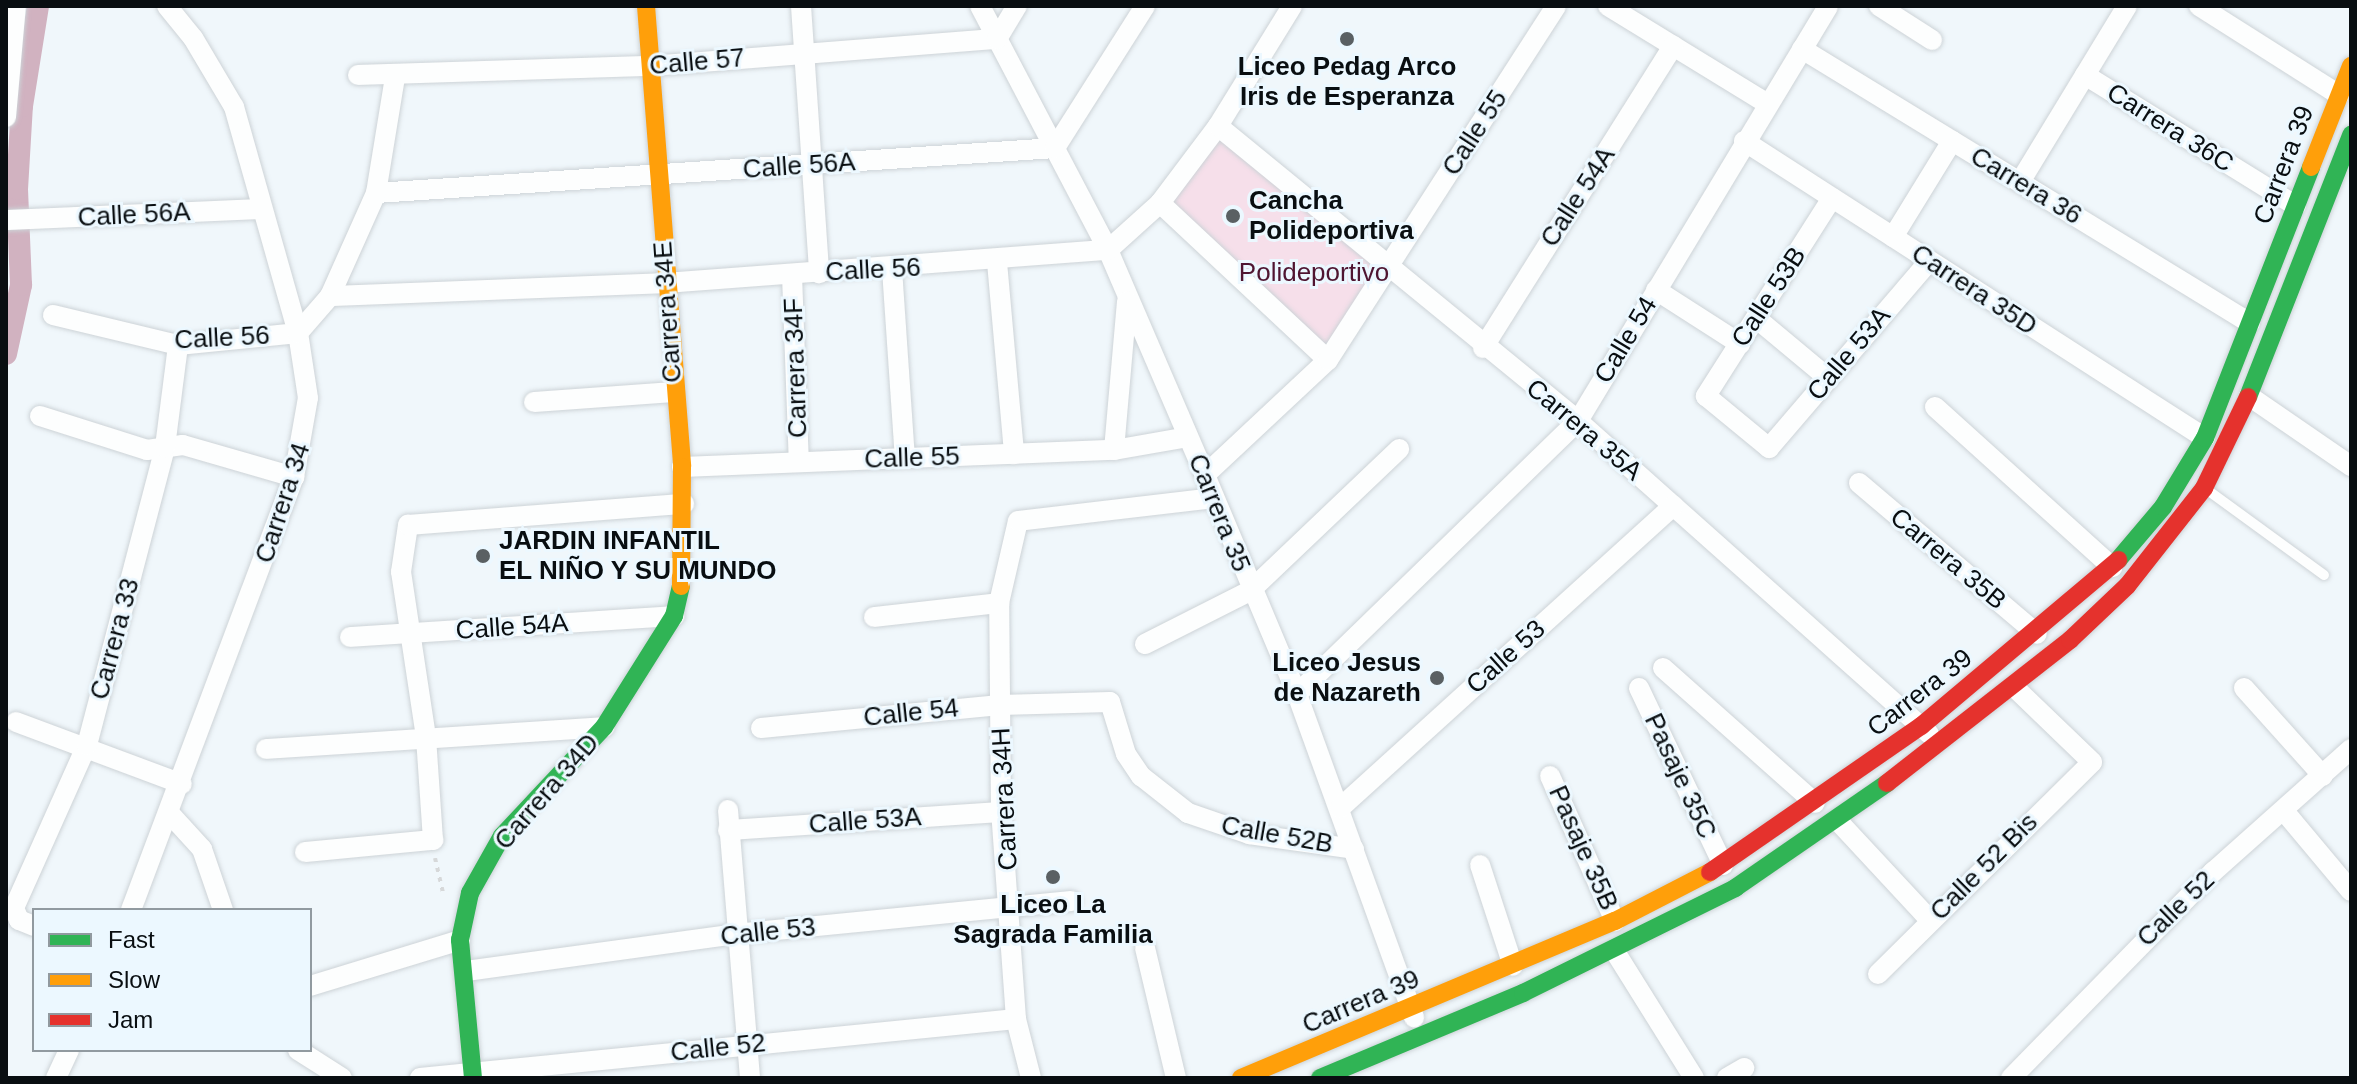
<!DOCTYPE html>
<html>
<head>
<meta charset="utf-8">
<style>
	body { margin:0 }
	#map { position:relative; width:2357px; height:1084px; overflow:hidden; background:#f0f7fb; font-family:Helvetica,sans-serif }
	div>[style] { position:absolute }
	[style*='--x'] { left:calc(var(--x)*1px); top:calc(var(--y)*1px); width:calc(var(--w)*1px); rotate:calc(var(--a)*1deg) }
	.green>* { inset:0; background:#f6dfea }
	.canal>* { height:22px; margin:-11px; padding:0 11px; transform-origin:11px; border-radius:11px; background:#d1b2c0 }
	.path>* { height:4px; margin-top:-2px; transform-origin:0; background:repeating-linear-gradient(90deg,#d6d8d9 0 4px,transparent 0 10px) }
	.roads { filter:drop-shadow(0 0 2px #cdd3d7) drop-shadow(0 0 2px #cdd3d7) }
	.lane>* { height:10px; margin:-5px; padding:0 5px; transform-origin:5px; border-radius:5px; background:#fdfefe }
	.street>* { height:20px; margin:-10px; padding:0 10px; transform-origin:10px; border-radius:10px; background:#fdfefe }
	.fast>* { height:18px; margin:-9px; padding:0 9px; transform-origin:9px; border-radius:9px; background:#30b455 }
	.slow>* { height:18px; margin:-9px; padding:0 9px; transform-origin:9px; border-radius:9px; background:#ff9f0a }
	.jam>* { height:18px; margin:-9px; padding:0 9px; transform-origin:9px; border-radius:9px; background:#e5322d }
	.dots>* { width:22px; height:22px; translate:-50% -50%; box-sizing:border-box; border:4px solid #ecf8ff; border-radius:50% }
	span { translate:-50% -50%; white-space:nowrap; text-align:center; line-height:1.15; -webkit-text-stroke:6px #ecf8ff; paint-order:stroke }
	.street-label { font-size:26px; color:#090e11 }
	.poi-label { font-size:26px; color:#090e11; font-weight:700 }
	.left { translate:0 -50%; text-align:left }
	.right { translate:-100% -50%; text-align:right }
	.park-label { font-size:26px; color:#4f1531 }
	.frame { position:absolute; inset:0; border:8px solid #090e11; pointer-events:none }
	.legend { position:absolute; left:32px; top:908px; width:280px; height:144px; box-sizing:border-box; background:#ecf8ff; border:2px solid #919aa0; margin:0; padding:10px 14px; list-style:none; font-size:24px; color:#090e11 }
	.legend li { display:flex; align-items:center; gap:16px; height:40px }
	.legend b { width:40px; border:2px solid #919aa0 }
</style>
</head>
<body>
<div id="map">
	<div class="green">
		<i style="clip-path:polygon(1218px 126px,1390px 265px,1328px 360px,1160px 203px)"></i>
	</div>
	<div class="canal">
		<i style="--x:6;--y:354;--w:71;--a:-77.7"></i>
		<i style="--x:21;--y:285;--w:96;--a:-92.4"></i>
		<i style="--x:17;--y:189;--w:83;--a:-86.6"></i>
		<i style="--x:22;--y:106;--w:101;--a:-80.9"></i>
	</div>
	<div class="path">
		<i style="--x:435;--y:858;--w:39;--a:77"></i>
	</div>
	<div class="roads">
		<div class="lane">
			<i style="--x:2206;--y:489;--w:146;--a:36.1"></i>
		</div>
		<div class="street">
			<i style="--x:801;--y:6;--w:268;--a:86.1"></i>
			<i style="--x:980;--y:6;--w:276;--a:62.3"></i>
			<i style="--x:1108;--y:250;--w:245;--a:66.7"></i>
			<i style="--x:1205;--y:475;--w:238;--a:67.2"></i>
			<i style="--x:1297;--y:694;--w:344;--a:70.1"></i>
			<i style="--x:1608;--y:6;--w:188;--a:31.5"></i>
			<i style="--x:1879;--y:6;--w:63;--a:32.7"></i>
			<i style="--x:2199;--y:6;--w:166;--a:32.4"></i>
			<i style="--x:1802;--y:49;--w:525;--a:31.45"></i>
			<i style="--x:358;--y:75;--w:293;--a:-1.8"></i>
			<i style="--x:651;--y:66;--w:347;--a:-4.5"></i>
			<i style="--x:997;--y:39;--w:39;--a:-59"></i>
			<i style="--x:2085;--y:75;--w:248;--a:31.8"></i>
			<i style="--x:6;--y:117;--w:111;--a:-84.9"></i>
			<i style="--x:1218;--y:126;--w:465;--a:39.3"></i>
			<i style="--x:1578;--y:421;--w:470;--a:41.7"></i>
			<i style="--x:1744;--y:141;--w:548;--a:32.79"></i>
			<i style="--x:2020;--y:182;--w:206;--a:-58.7"></i>
			<i style="--x:376;--y:193;--w:680;--a:-3.79"></i>
			<i style="--x:1055;--y:148;--w:168;--a:-57.6"></i>
			<i style="--x:1832;--y:198;--w:235;--a:122.5"></i>
			<i style="--x:1706;--y:396;--w:82;--a:39.5"></i>
			<i style="--x:1769;--y:448;--w:246;--a:-49.4"></i>
			<i style="--x:1160;--y:203;--w:230;--a:43.1"></i>
			<i style="--x:6;--y:220;--w:256;--a:-2.5"></i>
			<i style="--x:1893;--y:237;--w:113;--a:-58.4"></i>
			<i style="--x:997;--y:262;--w:193;--a:84.9"></i>
			<i style="--x:892;--y:269;--w:189;--a:86.1"></i>
			<i style="--x:792;--y:275;--w:187;--a:87.9"></i>
			<i style="--x:1656;--y:290;--w:100;--a:32.7"></i>
			<i style="--x:330;--y:296;--w:335;--a:-2.2"></i>
			<i style="--x:665;--y:283;--w:444;--a:-4.3"></i>
			<i style="--x:1108;--y:250;--w:70;--a:-42.1"></i>
			<i style="--x:1160;--y:203;--w:96;--a:-53"></i>
			<i style="--x:1218;--y:126;--w:141;--a:-58.3"></i>
			<i style="--x:53;--y:315;--w:129;--a:13.5"></i>
			<i style="--x:178;--y:345;--w:121;--a:-5.7"></i>
			<i style="--x:298;--y:333;--w:49;--a:-49.1"></i>
			<i style="--x:330;--y:296;--w:113;--a:-65.9"></i>
			<i style="--x:376;--y:193;--w:118;--a:-80.7"></i>
			<i style="--x:1756;--y:318;--w:94;--a:39.8"></i>
			<i style="--x:1483;--y:348;--w:357;--a:-57.8"></i>
			<i style="--x:2249;--y:396;--w:124;--a:34.5"></i>
			<i style="--x:534;--y:402;--w:140;--a:-4.1"></i>
			<i style="--x:1935;--y:407;--w:239;--a:42.1"></i>
			<i style="--x:40;--y:416;--w:112;--a:17.6"></i>
			<i style="--x:147;--y:450;--w:36;--a:-8"></i>
			<i style="--x:183;--y:445;--w:116;--a:16.1"></i>
			<i style="--x:1114;--y:450;--w:149;--a:-85"></i>
			<i style="--x:682;--y:467;--w:432;--a:-2.3"></i>
			<i style="--x:1114;--y:450;--w:75;--a:-10"></i>
			<i style="--x:1205;--y:475;--w:168;--a:-43.1"></i>
			<i style="--x:1328;--y:360;--w:421;--a:-57.2"></i>
			<i style="--x:1859;--y:483;--w:233;--a:40.3"></i>
			<i style="--x:874;--y:617;--w:126;--a:-6.4"></i>
			<i style="--x:350;--y:637;--w:325;--a:-3.7"></i>
			<i style="--x:1145;--y:644;--w:118;--a:-26.8"></i>
			<i style="--x:1250;--y:591;--w:206;--a:-43.6"></i>
			<i style="--x:1663;--y:668;--w:203;--a:41.6"></i>
			<i style="--x:1639;--y:688;--w:196;--a:64.6"></i>
			<i style="--x:2244;--y:688;--w:118;--a:48.1"></i>
			<i style="--x:1297;--y:694;--w:392;--a:-44.2"></i>
			<i style="--x:1578;--y:421;--w:484;--a:-58.9"></i>
			<i style="--x:16;--y:722;--w:177;--a:20.5"></i>
			<i style="--x:761;--y:728;--w:240;--a:-5.5"></i>
			<i style="--x:1000;--y:705;--w:110;--a:-1.6"></i>
			<i style="--x:1110;--y:702;--w:54;--a:72.9"></i>
			<i style="--x:1126;--y:754;--w:27;--a:56"></i>
			<i style="--x:1141;--y:776;--w:60;--a:38.2"></i>
			<i style="--x:1188;--y:813;--w:65;--a:19"></i>
			<i style="--x:1249;--y:834;--w:106;--a:8.1"></i>
			<i style="--x:266;--y:749;--w:339;--a:-3.7"></i>
			<i style="--x:1550;--y:776;--w:159;--a:65.9"></i>
			<i style="--x:1340;--y:808;--w:450;--a:-42.2"></i>
			<i style="--x:728;--y:810;--w:269;--a:85.3"></i>
			<i style="--x:2284;--y:811;--w:104;--a:50.1"></i>
			<i style="--x:171;--y:815;--w:46;--a:47.6"></i>
			<i style="--x:202;--y:849;--w:65;--a:71"></i>
			<i style="--x:1837;--y:820;--w:137;--a:47.1"></i>
			<i style="--x:728;--y:830;--w:274;--a:-3.8"></i>
			<i style="--x:305;--y:852;--w:129;--a:-5.4"></i>
			<i style="--x:433;--y:840;--w:103;--a:-93.9"></i>
			<i style="--x:426;--y:737;--w:167;--a:-98.6"></i>
			<i style="--x:401;--y:572;--w:48;--a:-81.5"></i>
			<i style="--x:408;--y:525;--w:277;--a:-4.4"></i>
			<i style="--x:1480;--y:865;--w:106;--a:71.9"></i>
			<i style="--x:131;--y:910;--w:463;--a:-69.4"></i>
			<i style="--x:294;--y:477;--w:80;--a:-80"></i>
			<i style="--x:308;--y:398;--w:66;--a:-98.7"></i>
			<i style="--x:298;--y:333;--w:235;--a:-105.8"></i>
			<i style="--x:234;--y:107;--w:80;--a:-120.7"></i>
			<i style="--x:193;--y:38;--w:41;--a:-129.1"></i>
			<i style="--x:34;--y:926;--w:16;--a:-158"></i>
			<i style="--x:19;--y:920;--w:13;--a:-113"></i>
			<i style="--x:14;--y:908;--w:179;--a:-65.9"></i>
			<i style="--x:87;--y:745;--w:308;--a:-75.3"></i>
			<i style="--x:165;--y:447;--w:103;--a:-82.7"></i>
			<i style="--x:1145;--y:948;--w:134;--a:76.6"></i>
			<i style="--x:1614;--y:950;--w:151;--a:58"></i>
			<i style="--x:466;--y:971;--w:272;--a:-7.8"></i>
			<i style="--x:735;--y:934;--w:338;--a:-5.6"></i>
			<i style="--x:1878;--y:974;--w:301;--a:-44.7"></i>
			<i style="--x:2092;--y:762;--w:108;--a:-136.1"></i>
			<i style="--x:310;--y:986;--w:157;--a:-17"></i>
			<i style="--x:298;--y:1050;--w:52;--a:32.5"></i>
			<i style="--x:56;--y:1078;--w:31;--a:-65"></i>
			<i style="--x:420;--y:1078;--w:599;--a:-5.65"></i>
			<i style="--x:1031;--y:1078;--w:61;--a:-104.3"></i>
			<i style="--x:1016;--y:1019;--w:208;--a:-94.1"></i>
			<i style="--x:1001;--y:812;--w:209;--a:-90.5"></i>
			<i style="--x:999;--y:603;--w:84;--a:-77"></i>
			<i style="--x:1018;--y:521;--w:196;--a:-6.7"></i>
			<i style="--x:1727;--y:1078;--w:20;--a:-30"></i>
			<i style="--x:2011;--y:1078;--w:289;--a:-45.6"></i>
			<i style="--x:2213;--y:872;--w:185;--a:-41.7"></i>
		</div>
		<div class="fast">
			<i style="--x:2248;--y:397;--w:282;--a:-68.5"></i>
			<i style="--x:2118;--y:560;--w:70;--a:-49.7"></i>
			<i style="--x:2163;--y:507;--w:81;--a:-58.7"></i>
			<i style="--x:2205;--y:438;--w:291;--a:-68.6"></i>
			<i style="--x:473;--y:1078;--w:139;--a:-95.4"></i>
			<i style="--x:460;--y:940;--w:48;--a:-78"></i>
			<i style="--x:470;--y:893;--w:65;--a:-60.7"></i>
			<i style="--x:502;--y:836;--w:149;--a:-46.9"></i>
			<i style="--x:604;--y:727;--w:131;--a:-57.8"></i>
			<i style="--x:674;--y:616;--w:31;--a:-77"></i>
			<i style="--x:1320;--y:1078;--w:220;--a:-22.7"></i>
			<i style="--x:1523;--y:993;--w:237;--a:-26.3"></i>
			<i style="--x:1735;--y:888;--w:185;--a:-34.6"></i>
		</div>
		<div class="slow">
			<i style="--x:646;--y:6;--w:462;--a:85.5"></i>
			<i style="--x:682;--y:467;--w:119;--a:90.5"></i>
			<i style="--x:2311;--y:167;--w:109;--a:-68.4"></i>
			<i style="--x:1241;--y:1078;--w:406;--a:-22.8"></i>
			<i style="--x:1615;--y:921;--w:107;--a:-27.3"></i>
		</div>
		<div class="jam">
			<i style="--x:1887;--y:783;--w:232;--a:-38"></i>
			<i style="--x:2070;--y:640;--w:79;--a:-43.5"></i>
			<i style="--x:2127;--y:586;--w:125;--a:-51.8"></i>
			<i style="--x:2204;--y:488;--w:101;--a:-64.2"></i>
			<i style="--x:1710;--y:872;--w:257;--a:-34.7"></i>
			<i style="--x:1921;--y:726;--w:258;--a:-40.1"></i>
		</div>
	</div>
	<div class="dots">
		<i style="left:1347px;top:39px;background:#5a6063"></i>
		<i style="left:1233px;top:216px;background:#5a6063"></i>
		<i style="left:483px;top:556px;background:#5a6063"></i>
		<i style="left:1437px;top:678px;background:#5a6063"></i>
		<i style="left:1053px;top:877px;background:#5a6063"></i>
	</div>
	<div class="street-label">
		<span style="left:697px;top:62px;rotate:-5deg">Calle 57</span>
		<span style="left:2170px;top:128px;rotate:32deg">Carrera 36C</span>
		<span style="left:1475px;top:133px;rotate:-57deg">Calle 55</span>
		<span style="left:2284px;top:165px;rotate:-69deg">Carrera 39</span>
		<span style="left:799px;top:166px;rotate:-4deg">Calle 56A</span>
		<span style="left:2026px;top:186px;rotate:31deg">Carrera 36</span>
		<span style="left:1578px;top:197px;rotate:-57deg">Calle 54A</span>
		<span style="left:134px;top:215px;rotate:-3deg">Calle 56A</span>
		<span style="left:873px;top:270px;rotate:-3deg">Calle 56</span>
		<span style="left:1974px;top:290px;rotate:33deg">Carrera 35D</span>
		<span style="left:1769px;top:297px;rotate:-57deg">Calle 53B</span>
		<span style="left:668px;top:312px;rotate:-94deg">Carrera 34E</span>
		<span style="left:222px;top:338px;rotate:-3deg">Calle 56</span>
		<span style="left:1626px;top:340px;rotate:-59deg">Calle 54</span>
		<span style="left:1849px;top:354px;rotate:-50deg">Calle 53A</span>
		<span style="left:796px;top:368px;rotate:-92deg">Carrera 34F</span>
		<span style="left:1584px;top:430px;rotate:40deg">Carrera 35A</span>
		<span style="left:912px;top:458px;rotate:-2deg">Calle 55</span>
		<span style="left:283px;top:503px;rotate:-72deg">Carrera 34</span>
		<span style="left:1219px;top:513px;rotate:68deg">Carrera 35</span>
		<span style="left:1948px;top:559px;rotate:40deg">Carrera 35B</span>
		<span style="left:512px;top:627px;rotate:-4deg">Calle 54A</span>
		<span style="left:115px;top:639px;rotate:-75deg">Carrera 33</span>
		<span style="left:1506px;top:657px;rotate:-42deg">Calle 53</span>
		<span style="left:1920px;top:693px;rotate:-38deg">Carrera 39</span>
		<span style="left:911px;top:713px;rotate:-6deg">Calle 54</span>
		<span style="left:1680px;top:776px;rotate:65deg">Pasaje 35C</span>
		<span style="left:547px;top:792px;rotate:-49deg">Carrera 34D</span>
		<span style="left:1005px;top:799px;rotate:-93deg">Carrera 34H</span>
		<span style="left:865px;top:821px;rotate:-4deg">Calle 53A</span>
		<span style="left:1277px;top:835px;rotate:10deg">Calle 52B</span>
		<span style="left:1583px;top:848px;rotate:66deg">Pasaje 35B</span>
		<span style="left:1984px;top:867px;rotate:-45deg">Calle 52 Bis</span>
		<span style="left:2176px;top:909px;rotate:-44deg">Calle 52</span>
		<span style="left:768px;top:932px;rotate:-6deg">Calle 53</span>
		<span style="left:1361px;top:1002px;rotate:-23deg">Carrera 39</span>
		<span style="left:718px;top:1048px;rotate:-6deg">Calle 52</span>
	</div>
	<div class="poi-label">
		<span style="left:1347px;top:82px">Liceo Pedag Arco<br>Iris de Esperanza</span>
		<span class="left" style="left:1249px;top:216px">Cancha<br>Polideportiva</span>
		<span class="left" style="left:499px;top:556px">JARDIN INFANTIL<br>EL NIÑO Y SU MUNDO</span>
		<span class="right" style="left:1421px;top:678px">Liceo Jesus<br>de Nazareth</span>
		<span style="left:1053px;top:920px">Liceo La<br>Sagrada Familia</span>
	</div>
	<div class="park-label">
		<span style="left:1314px;top:273px">Polideportivo</span>
	</div>
	<div class="frame"></div>
	<ul class="legend">
	<li><b style="height:10px;background:#30b455"></b>Fast</li>
	<li><b style="height:10px;background:#ff9f0a"></b>Slow</li>
	<li><b style="height:10px;background:#e5322d"></b>Jam</li>
	</ul>
</div>
</body>
</html>
